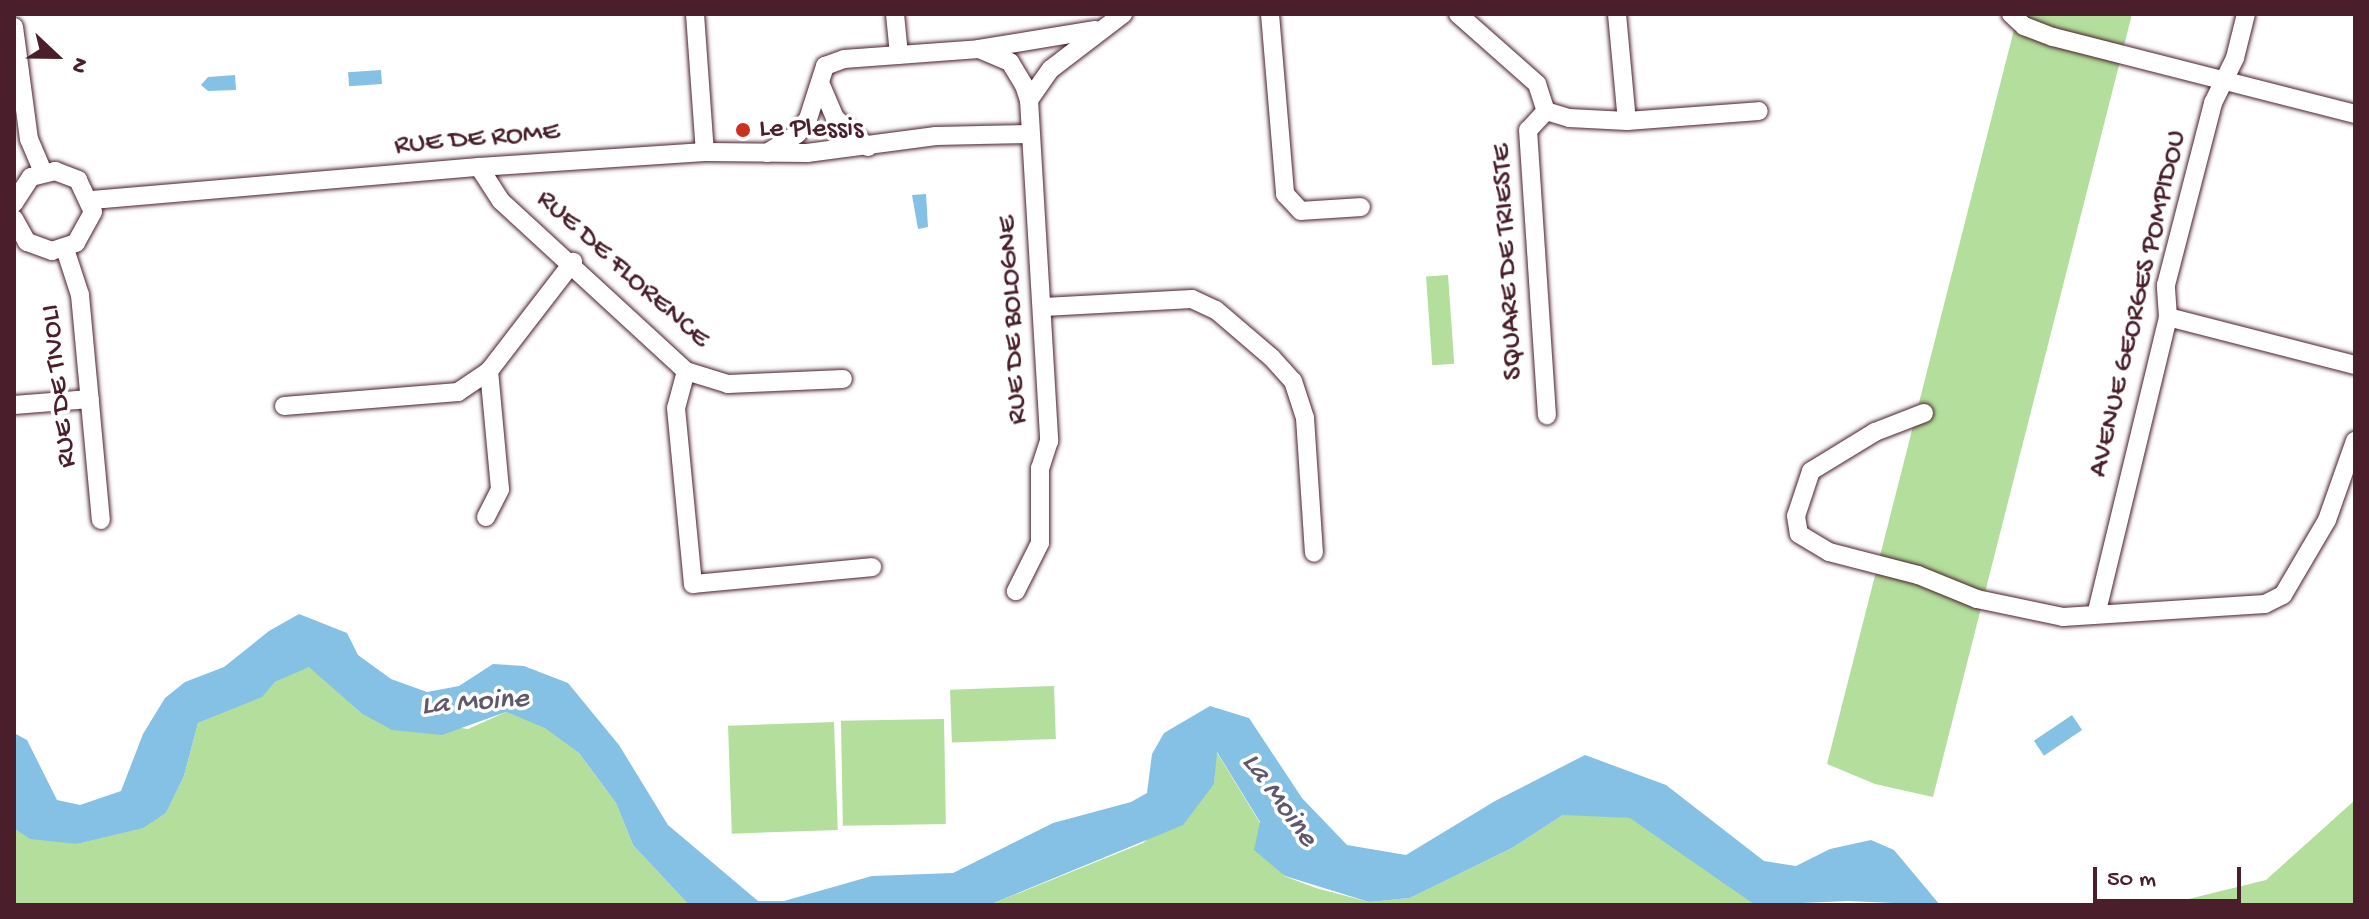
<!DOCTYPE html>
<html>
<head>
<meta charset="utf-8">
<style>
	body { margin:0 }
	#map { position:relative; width:2369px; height:919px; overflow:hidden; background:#fff; font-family:"Gochi Hand",sans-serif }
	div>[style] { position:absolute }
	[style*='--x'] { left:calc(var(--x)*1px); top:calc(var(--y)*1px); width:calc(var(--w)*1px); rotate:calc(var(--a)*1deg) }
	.green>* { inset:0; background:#b3de9c; transform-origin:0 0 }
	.water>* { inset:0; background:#85c1e4; transform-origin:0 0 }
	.roads { filter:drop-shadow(0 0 2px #4a1f2b) drop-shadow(0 0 2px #4a1f2b) }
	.minor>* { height:18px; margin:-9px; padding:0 9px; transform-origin:9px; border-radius:9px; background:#fff }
	.dots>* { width:22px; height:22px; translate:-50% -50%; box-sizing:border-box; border:4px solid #fff; border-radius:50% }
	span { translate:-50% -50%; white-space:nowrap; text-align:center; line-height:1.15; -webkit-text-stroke:7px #fff; paint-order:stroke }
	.poi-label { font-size:28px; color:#4a1f2b }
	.left { translate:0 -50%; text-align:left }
	.street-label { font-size:28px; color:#4a1f2b }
	.water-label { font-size:30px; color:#5f586c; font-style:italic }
	.frame { position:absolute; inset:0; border:16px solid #4a1f2b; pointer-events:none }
	.north { position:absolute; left:16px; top:16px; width:80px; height:80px; -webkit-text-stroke:6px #fff; paint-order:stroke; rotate:112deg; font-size:22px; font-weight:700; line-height:32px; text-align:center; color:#4a1f2b }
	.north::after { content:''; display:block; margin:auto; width:28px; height:36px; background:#4a1f2b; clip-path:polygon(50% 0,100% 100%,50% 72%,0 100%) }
	.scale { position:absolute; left:2093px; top:867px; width:148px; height:36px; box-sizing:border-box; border:4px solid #4a1f2b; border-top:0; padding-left:10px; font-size:24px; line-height:28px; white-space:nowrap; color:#4a1f2b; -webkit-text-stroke:6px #fff; paint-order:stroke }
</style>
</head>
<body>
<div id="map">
	<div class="green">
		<i style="clip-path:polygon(2018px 14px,2132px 14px,1933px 797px,1875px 784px,1827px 764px)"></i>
		<i style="left:1448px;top:275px;width:89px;height:22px;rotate:86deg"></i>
		<i style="clip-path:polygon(309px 666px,361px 713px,468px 729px,506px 712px,545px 727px,579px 753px,616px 803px,633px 845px,689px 905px,14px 905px,14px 828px,77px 844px,143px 827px,166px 813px,184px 776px,198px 723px,261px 697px,275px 682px)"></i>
		<i style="left:1054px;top:686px;width:53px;height:104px;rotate:88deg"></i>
		<i style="left:944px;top:719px;width:105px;height:103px;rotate:89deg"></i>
		<i style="left:834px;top:722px;width:108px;height:106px;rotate:88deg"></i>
		<i style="clip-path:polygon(1216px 751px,1260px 823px,1284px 876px,1316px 888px,1369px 902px,1410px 898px,1512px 848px,1563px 815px,1594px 815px,1630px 818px,1644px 825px,1755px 905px,989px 905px,1143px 843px,1214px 784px)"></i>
		<i style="clip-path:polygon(2355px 800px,2355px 905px,2164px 905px,2266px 880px)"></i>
	</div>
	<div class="water">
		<i style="left:381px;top:70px;width:14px;height:33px;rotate:86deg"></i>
		<i style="clip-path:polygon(235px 75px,236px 90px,208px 91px,201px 85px,208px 77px)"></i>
		<i style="clip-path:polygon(926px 194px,928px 227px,918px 229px,912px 195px)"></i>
		<i style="clip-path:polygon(299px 614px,347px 633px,358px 655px,391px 679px,427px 692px,459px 686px,493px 664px,524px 666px,568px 683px,619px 745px,668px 825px,758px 901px,784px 901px,872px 876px,953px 873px,1053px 823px,1131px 802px,1147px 793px,1152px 754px,1164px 733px,1210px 706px,1249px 718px,1302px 798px,1347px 845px,1406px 855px,1495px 801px,1585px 755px,1666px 785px,1764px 861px,1796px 866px,1830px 849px,1871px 840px,1894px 850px,1940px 905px,1848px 901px,1755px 905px,1630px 818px,1563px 815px,1512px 848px,1410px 898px,1369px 902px,1285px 876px,1254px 850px,1260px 822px,1217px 752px,1214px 784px,1183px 825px,989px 905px,689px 905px,633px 845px,616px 803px,579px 753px,545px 728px,506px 712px,442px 735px,392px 730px,361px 713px,309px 667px,275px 682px,262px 697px,198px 723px,184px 776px,166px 813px,143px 828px,77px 844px,30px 839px,15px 829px,14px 733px,27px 740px,57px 800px,80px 805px,121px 791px,143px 734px,165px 698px,185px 682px,224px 667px,269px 631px)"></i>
		<i style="left:2072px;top:715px;width:18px;height:46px;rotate:56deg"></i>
	</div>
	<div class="roads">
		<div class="minor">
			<i style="--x:695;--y:14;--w:138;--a:85.9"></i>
			<i style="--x:895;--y:14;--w:41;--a:84.4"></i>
			<i style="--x:1270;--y:14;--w:181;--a:85.2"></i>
			<i style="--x:1285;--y:194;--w:23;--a:47"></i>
			<i style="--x:1301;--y:211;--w:60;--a:-3.8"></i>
			<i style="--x:1458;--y:14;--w:106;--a:41.5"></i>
			<i style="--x:1537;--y:84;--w:28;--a:72"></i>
			<i style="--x:1546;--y:111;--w:24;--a:17"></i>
			<i style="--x:1569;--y:118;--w:58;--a:3"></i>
			<i style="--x:1627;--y:121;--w:132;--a:-4.3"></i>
			<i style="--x:1617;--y:14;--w:107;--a:84.7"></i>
			<i style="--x:2011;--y:14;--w:18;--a:43"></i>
			<i style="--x:2024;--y:26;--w:31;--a:21"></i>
			<i style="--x:2053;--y:37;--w:312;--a:14.3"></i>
			<i style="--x:14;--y:27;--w:113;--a:82.4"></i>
			<i style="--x:29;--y:139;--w:36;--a:67"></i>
			<i style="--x:979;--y:49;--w:118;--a:-9.3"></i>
			<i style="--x:821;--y:85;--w:36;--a:67"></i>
			<i style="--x:835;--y:118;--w:44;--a:41.3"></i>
			<i style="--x:1029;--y:100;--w:38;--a:-55"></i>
			<i style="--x:1051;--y:69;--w:91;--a:-37.4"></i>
			<i style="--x:1546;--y:111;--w:26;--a:133"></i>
			<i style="--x:1528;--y:130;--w:286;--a:86.2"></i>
			<i style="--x:767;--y:153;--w:36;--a:-32"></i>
			<i style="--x:797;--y:134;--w:19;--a:-54"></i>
			<i style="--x:808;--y:119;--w:56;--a:-72.2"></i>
			<i style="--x:825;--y:66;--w:20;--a:-20"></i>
			<i style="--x:844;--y:59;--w:135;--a:-4.2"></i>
			<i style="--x:979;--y:49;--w:34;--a:23"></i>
			<i style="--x:1010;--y:62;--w:27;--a:59"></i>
			<i style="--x:1024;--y:85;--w:16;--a:72"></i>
			<i style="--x:1029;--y:100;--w:342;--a:86.6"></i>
			<i style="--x:1049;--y:441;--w:28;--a:108"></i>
			<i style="--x:1040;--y:468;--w:75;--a:90"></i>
			<i style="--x:1040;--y:543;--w:54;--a:116.6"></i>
			<i style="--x:479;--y:167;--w:40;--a:57.1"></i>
			<i style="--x:501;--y:201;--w:251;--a:42.6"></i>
			<i style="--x:686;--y:371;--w:44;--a:17.2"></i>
			<i style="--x:728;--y:384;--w:115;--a:-2.5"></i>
			<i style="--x:92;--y:200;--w:388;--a:-4.9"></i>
			<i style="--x:479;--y:167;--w:226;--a:-3.8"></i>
			<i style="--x:705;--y:152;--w:102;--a:0.6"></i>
			<i style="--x:807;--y:153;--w:130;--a:-7.5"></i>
			<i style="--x:936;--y:136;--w:93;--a:-1.2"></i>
			<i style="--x:14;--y:203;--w:31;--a:-57"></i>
			<i style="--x:31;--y:177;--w:25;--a:-14"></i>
			<i style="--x:55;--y:171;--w:25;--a:21"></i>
			<i style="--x:78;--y:180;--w:35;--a:65"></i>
			<i style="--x:93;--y:212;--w:35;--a:119"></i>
			<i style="--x:76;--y:243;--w:25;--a:162"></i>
			<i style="--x:52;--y:251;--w:27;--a:-160"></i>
			<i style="--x:27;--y:242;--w:26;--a:-119"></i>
			<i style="--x:65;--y:249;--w:48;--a:71.9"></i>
			<i style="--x:80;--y:295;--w:226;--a:84.7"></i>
			<i style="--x:1044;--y:307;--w:148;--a:-3.1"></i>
			<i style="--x:1192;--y:299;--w:26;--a:25"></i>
			<i style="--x:1216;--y:310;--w:74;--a:40.6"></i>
			<i style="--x:1272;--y:358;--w:31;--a:48"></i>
			<i style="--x:1293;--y:381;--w:39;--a:72"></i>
			<i style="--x:1305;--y:418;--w:135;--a:86.2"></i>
			<i style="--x:2168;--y:317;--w:193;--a:14.4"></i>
			<i style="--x:686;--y:371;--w:38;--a:105"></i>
			<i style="--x:676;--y:408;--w:177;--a:84.5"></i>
			<i style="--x:693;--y:584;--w:180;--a:-5.4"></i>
			<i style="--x:14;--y:405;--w:76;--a:-4.5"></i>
			<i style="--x:284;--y:406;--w:175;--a:-4.6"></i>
			<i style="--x:458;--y:392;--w:37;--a:-34"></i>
			<i style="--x:489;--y:371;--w:138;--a:-52.4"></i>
			<i style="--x:1924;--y:413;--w:53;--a:158.8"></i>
			<i style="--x:1875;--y:432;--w:75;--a:148.6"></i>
			<i style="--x:1811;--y:471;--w:47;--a:108.4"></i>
			<i style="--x:1796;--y:516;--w:18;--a:81"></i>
			<i style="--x:1799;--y:534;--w:35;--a:31"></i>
			<i style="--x:1829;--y:552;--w:92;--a:14.5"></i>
			<i style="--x:1918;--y:575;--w:64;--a:22.1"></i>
			<i style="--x:1977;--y:599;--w:88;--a:11.8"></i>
			<i style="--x:2063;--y:617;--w:202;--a:-3.7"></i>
			<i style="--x:2265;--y:604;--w:20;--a:-27"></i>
			<i style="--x:2283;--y:595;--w:87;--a:-59.6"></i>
			<i style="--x:2327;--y:520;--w:84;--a:-70.5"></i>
			<i style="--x:486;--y:517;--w:31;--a:-63"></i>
			<i style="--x:500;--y:489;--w:119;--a:-95.3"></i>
			<i style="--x:2097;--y:611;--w:302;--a:-76.4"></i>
			<i style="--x:2168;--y:317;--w:32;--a:-94"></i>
			<i style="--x:2166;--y:285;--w:188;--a:-75.5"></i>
			<i style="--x:2213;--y:103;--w:50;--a:-63.9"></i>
			<i style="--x:2235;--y:58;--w:45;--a:-76"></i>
		</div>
	</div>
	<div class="dots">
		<i style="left:743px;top:130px;background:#c8321e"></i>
	</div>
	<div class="poi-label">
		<span class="left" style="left:759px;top:130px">Le Plessis</span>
	</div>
	<div class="street-label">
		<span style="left:477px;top:140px;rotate:-5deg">RUE DE ROME</span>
		<span style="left:1509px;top:262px;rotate:-93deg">SQUARE DE TRIESTE</span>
		<span style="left:622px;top:270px;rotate:42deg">RUE DE FLORENCE</span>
		<span style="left:2139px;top:304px;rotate:-77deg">AVENUE GEORGES POMPIDOU</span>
		<span style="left:1014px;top:320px;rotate:-93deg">RUE DE BOLOGNE</span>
		<span style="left:60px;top:386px;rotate:-96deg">RUE DE TIVOLI</span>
	</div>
	<div class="water-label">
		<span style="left:475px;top:704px;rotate:-4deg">La Moine</span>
		<span style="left:1278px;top:801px;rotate:54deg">La Moine</span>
	</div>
	<div class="frame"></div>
	<div class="north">N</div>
	<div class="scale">50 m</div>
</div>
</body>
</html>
